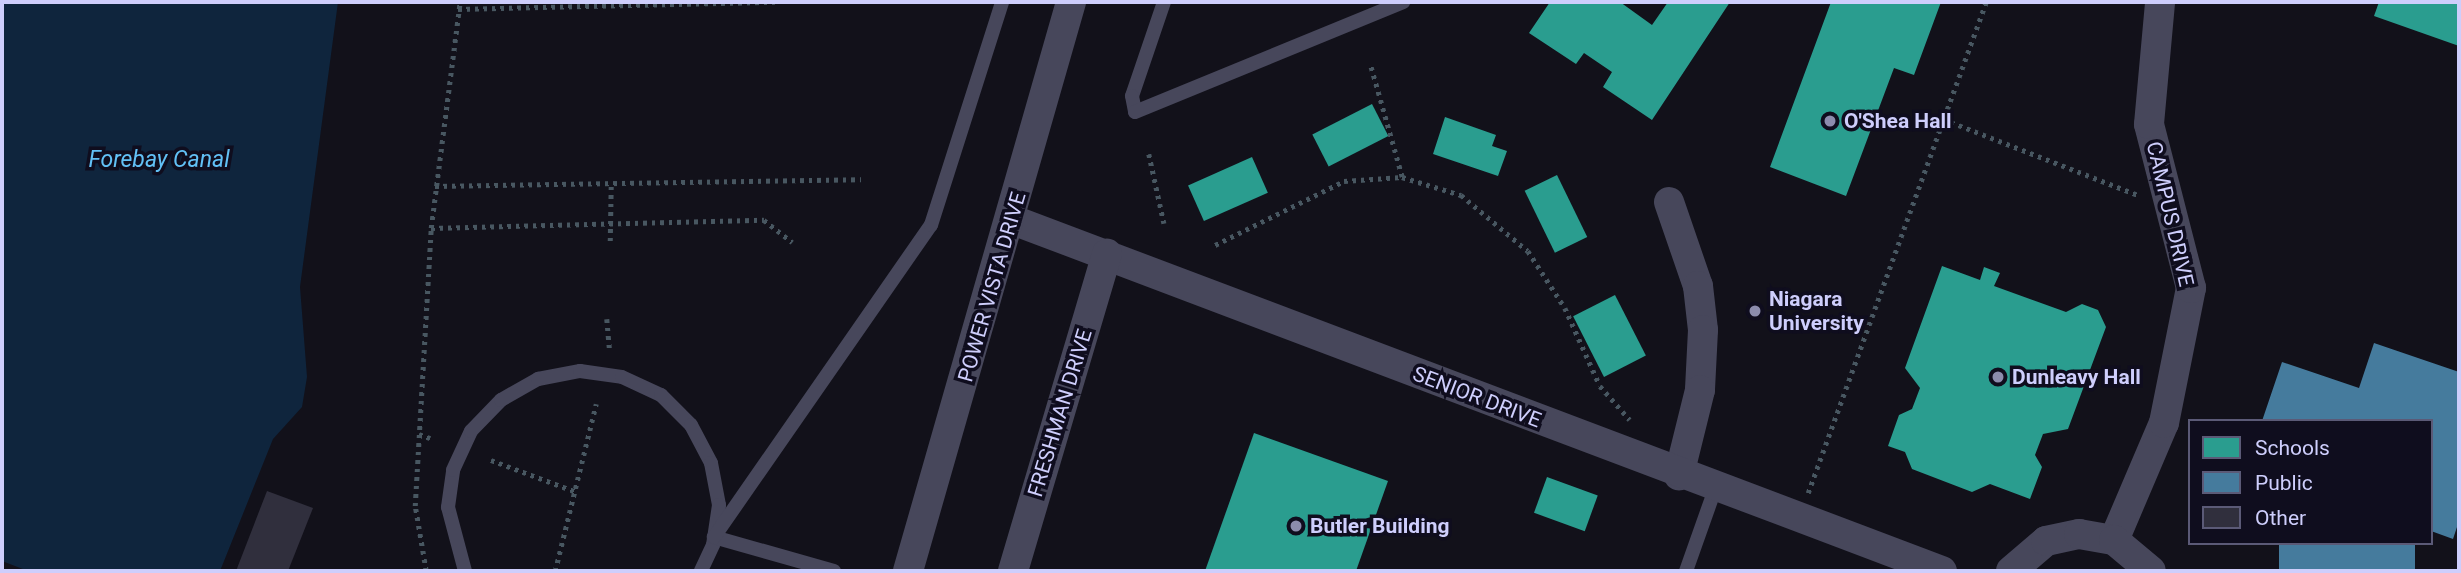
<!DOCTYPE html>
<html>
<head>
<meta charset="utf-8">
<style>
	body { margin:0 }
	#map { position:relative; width:2461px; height:573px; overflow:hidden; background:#12111a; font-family:Roboto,sans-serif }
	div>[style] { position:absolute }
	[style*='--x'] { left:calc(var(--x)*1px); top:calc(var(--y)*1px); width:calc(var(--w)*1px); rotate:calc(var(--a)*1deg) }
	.water>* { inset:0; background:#0f253d }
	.schools>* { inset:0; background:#2a9d8f; transform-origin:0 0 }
	.public>* { inset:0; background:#457b9d; transform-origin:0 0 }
	.building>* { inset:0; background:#302f3d }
	.path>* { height:4.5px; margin-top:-2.25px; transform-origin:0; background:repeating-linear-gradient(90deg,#485761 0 3.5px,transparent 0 8.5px) }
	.lane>* { height:14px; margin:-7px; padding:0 7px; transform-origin:7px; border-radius:7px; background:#47475b }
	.street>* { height:30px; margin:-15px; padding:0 15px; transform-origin:15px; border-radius:15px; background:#47475b }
	.dots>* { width:19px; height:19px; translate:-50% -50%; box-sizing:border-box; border:4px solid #0f0d1e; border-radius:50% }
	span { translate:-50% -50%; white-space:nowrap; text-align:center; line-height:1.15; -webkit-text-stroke:7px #0f0d1e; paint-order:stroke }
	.poi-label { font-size:21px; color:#cecefc; font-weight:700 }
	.left { translate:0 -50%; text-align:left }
	.street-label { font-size:21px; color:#cecefc }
	.water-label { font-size:23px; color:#62c1f6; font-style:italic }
	.frame { position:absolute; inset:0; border:4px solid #cecefc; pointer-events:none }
	.legend { position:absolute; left:2188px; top:419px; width:245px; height:126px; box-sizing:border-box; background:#0f0d1e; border:2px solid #5b5a77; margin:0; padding:9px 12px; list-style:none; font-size:21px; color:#cecefc }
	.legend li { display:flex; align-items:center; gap:14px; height:35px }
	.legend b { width:35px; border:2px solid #5b5a77 }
</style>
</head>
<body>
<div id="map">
	<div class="water">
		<i style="clip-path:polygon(2px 2px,338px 2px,300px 287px,307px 377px,302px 407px,273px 439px,220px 571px,28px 571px,2px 561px)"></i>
	</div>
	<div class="schools">
		<i style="clip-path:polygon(1550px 2px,1620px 2px,1652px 25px,1668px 2px,1730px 2px,1652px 120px,1603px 87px,1612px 72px,1584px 53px,1576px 64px,1529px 33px)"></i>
		<i style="clip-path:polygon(1831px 2px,1941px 2px,1914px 75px,1894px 68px,1846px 196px,1770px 167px)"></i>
		<i style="clip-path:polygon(2379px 2px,2459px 2px,2459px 46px,2374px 16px)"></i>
		<i style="left:1372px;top:104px;width:36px;height:67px;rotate:63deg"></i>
		<i style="clip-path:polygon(1445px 117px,1496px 135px,1492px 146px,1507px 151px,1498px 176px,1433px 154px)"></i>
		<i style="left:1252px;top:157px;width:39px;height:70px;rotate:66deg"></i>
		<i style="left:1557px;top:175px;width:69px;height:36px;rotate:64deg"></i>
		<i style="clip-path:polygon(1942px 266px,1980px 280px,1984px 267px,2000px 273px,1994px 286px,2066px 312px,2082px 304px,2098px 310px,2106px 327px,2068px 429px,2043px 434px,2035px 455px,2042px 467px,2030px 499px,1990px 484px,1972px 492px,1912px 469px,1905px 452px,1888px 446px,1899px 415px,1912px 409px,1920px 388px,1905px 368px)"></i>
		<i style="left:1615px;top:295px;width:68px;height:47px;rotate:63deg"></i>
		<i style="clip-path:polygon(1254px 433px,1388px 481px,1356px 571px,1205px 571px)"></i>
		<i style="left:1547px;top:477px;width:54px;height:38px;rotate:20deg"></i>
	</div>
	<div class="public">
		<i style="clip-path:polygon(2374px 343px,2459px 372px,2459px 521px,2453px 539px,2431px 531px,2431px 421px,2262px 421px,2282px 362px,2359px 388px)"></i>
		<i style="left:2279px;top:543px;width:136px;height:29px"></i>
	</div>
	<div class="building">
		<i style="clip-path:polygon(267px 491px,313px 508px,288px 571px,236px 571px)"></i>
	</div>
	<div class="path">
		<i style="--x:458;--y:9;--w:317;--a:-1.3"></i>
		<i style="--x:1943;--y:119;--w:209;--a:21.3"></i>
		<i style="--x:1149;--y:154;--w:71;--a:77.7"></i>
		<i style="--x:1402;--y:177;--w:62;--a:17"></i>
		<i style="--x:1461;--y:195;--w:87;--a:39.9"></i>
		<i style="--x:1528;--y:251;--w:68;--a:57"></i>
		<i style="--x:1565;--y:308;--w:85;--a:65.8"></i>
		<i style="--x:1600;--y:386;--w:45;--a:48.6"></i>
		<i style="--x:435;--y:186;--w:426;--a:-0.9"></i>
		<i style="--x:431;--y:228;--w:333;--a:-1.4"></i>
		<i style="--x:764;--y:220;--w:36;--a:38"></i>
		<i style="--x:610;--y:241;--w:58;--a:-89"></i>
		<i style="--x:1215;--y:245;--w:144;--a:-26.4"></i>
		<i style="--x:1344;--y:181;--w:58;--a:-3.9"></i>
		<i style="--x:1402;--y:177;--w:117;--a:-105.8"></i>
		<i style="--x:607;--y:319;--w:32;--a:85"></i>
		<i style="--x:419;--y:434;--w:12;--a:20"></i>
		<i style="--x:491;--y:460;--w:89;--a:20.5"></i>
		<i style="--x:1808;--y:493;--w:522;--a:-70.07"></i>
		<i style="--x:426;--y:571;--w:66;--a:-99.6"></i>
		<i style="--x:415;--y:506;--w:278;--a:-86.7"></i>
		<i style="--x:431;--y:228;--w:228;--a:-82.7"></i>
		<i style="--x:555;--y:571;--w:172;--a:-76.2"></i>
	</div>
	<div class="lane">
		<i style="--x:1164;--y:2;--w:99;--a:108.8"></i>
		<i style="--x:1132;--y:96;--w:16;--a:79"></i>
		<i style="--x:1135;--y:112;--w:290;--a:-22.3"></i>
		<i style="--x:465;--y:571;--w:66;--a:-104.9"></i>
		<i style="--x:448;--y:507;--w:37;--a:-82"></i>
		<i style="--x:453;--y:470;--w:43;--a:-65.2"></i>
		<i style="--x:471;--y:431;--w:43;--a:-45.9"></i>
		<i style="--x:501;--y:400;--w:43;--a:-29.6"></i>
		<i style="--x:538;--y:379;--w:43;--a:-10.8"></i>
		<i style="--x:580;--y:371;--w:42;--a:8.1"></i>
		<i style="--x:622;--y:377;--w:43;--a:24.8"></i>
		<i style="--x:661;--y:395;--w:42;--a:45"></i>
		<i style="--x:691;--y:425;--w:43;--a:62.2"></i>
		<i style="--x:711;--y:463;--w:43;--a:79.2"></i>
		<i style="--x:719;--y:505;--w:40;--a:98.5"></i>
		<i style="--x:713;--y:545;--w:29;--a:115"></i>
		<i style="--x:834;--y:571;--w:125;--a:-164.2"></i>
		<i style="--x:714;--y:537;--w:380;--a:-55.2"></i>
		<i style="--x:931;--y:225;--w:234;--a:-72.3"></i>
		<i style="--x:1686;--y:571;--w:87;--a:-70.5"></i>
	</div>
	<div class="street">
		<i style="--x:1669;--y:202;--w:89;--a:71"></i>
		<i style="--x:1698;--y:286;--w:44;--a:83.5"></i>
		<i style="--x:1703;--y:330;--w:60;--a:92.9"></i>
		<i style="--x:1700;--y:390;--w:88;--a:103.9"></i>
		<i style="--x:1013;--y:220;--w:993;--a:20.7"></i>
		<i style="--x:2114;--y:540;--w:127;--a:-66.9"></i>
		<i style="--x:2164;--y:423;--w:138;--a:-78.7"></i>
		<i style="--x:2191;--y:288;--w:169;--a:-104.4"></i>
		<i style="--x:2149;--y:124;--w:122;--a:-84.8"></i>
		<i style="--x:908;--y:571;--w:592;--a:-74.01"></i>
		<i style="--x:1013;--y:571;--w:331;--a:-73.5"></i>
		<i style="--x:2011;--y:571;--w:46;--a:-40.6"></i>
		<i style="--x:2046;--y:541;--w:34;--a:-12"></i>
		<i style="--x:2079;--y:534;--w:36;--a:10"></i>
		<i style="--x:2114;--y:540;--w:48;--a:40"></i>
	</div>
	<div class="dots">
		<i style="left:1830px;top:121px;background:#8c8cad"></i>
		<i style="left:1755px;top:311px;background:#8c8cad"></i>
		<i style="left:1998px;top:377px;background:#8c8cad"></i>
		<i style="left:1296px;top:526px;background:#8c8cad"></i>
	</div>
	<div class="poi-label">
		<span class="left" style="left:1844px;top:121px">O'Shea Hall</span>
		<span class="left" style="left:1769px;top:311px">Niagara<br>University</span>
		<span class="left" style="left:2012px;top:377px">Dunleavy Hall</span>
		<span class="left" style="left:1310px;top:526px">Butler Building</span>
	</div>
	<div class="street-label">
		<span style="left:2170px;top:214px;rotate:77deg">CAMPUS DRIVE</span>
		<span style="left:992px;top:287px;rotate:-74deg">POWER VISTA DRIVE</span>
		<span style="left:1477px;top:397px;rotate:21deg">SENIOR DRIVE</span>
		<span style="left:1060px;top:413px;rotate:-73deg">FRESHMAN DRIVE</span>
	</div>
	<div class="water-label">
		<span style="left:159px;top:160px">Forebay Canal</span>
	</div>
	<div class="frame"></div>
	<ul class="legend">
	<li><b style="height:19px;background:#2a9d8f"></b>Schools</li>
	<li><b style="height:19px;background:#457b9d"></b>Public</li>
	<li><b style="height:19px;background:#302f3d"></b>Other</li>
	</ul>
</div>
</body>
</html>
